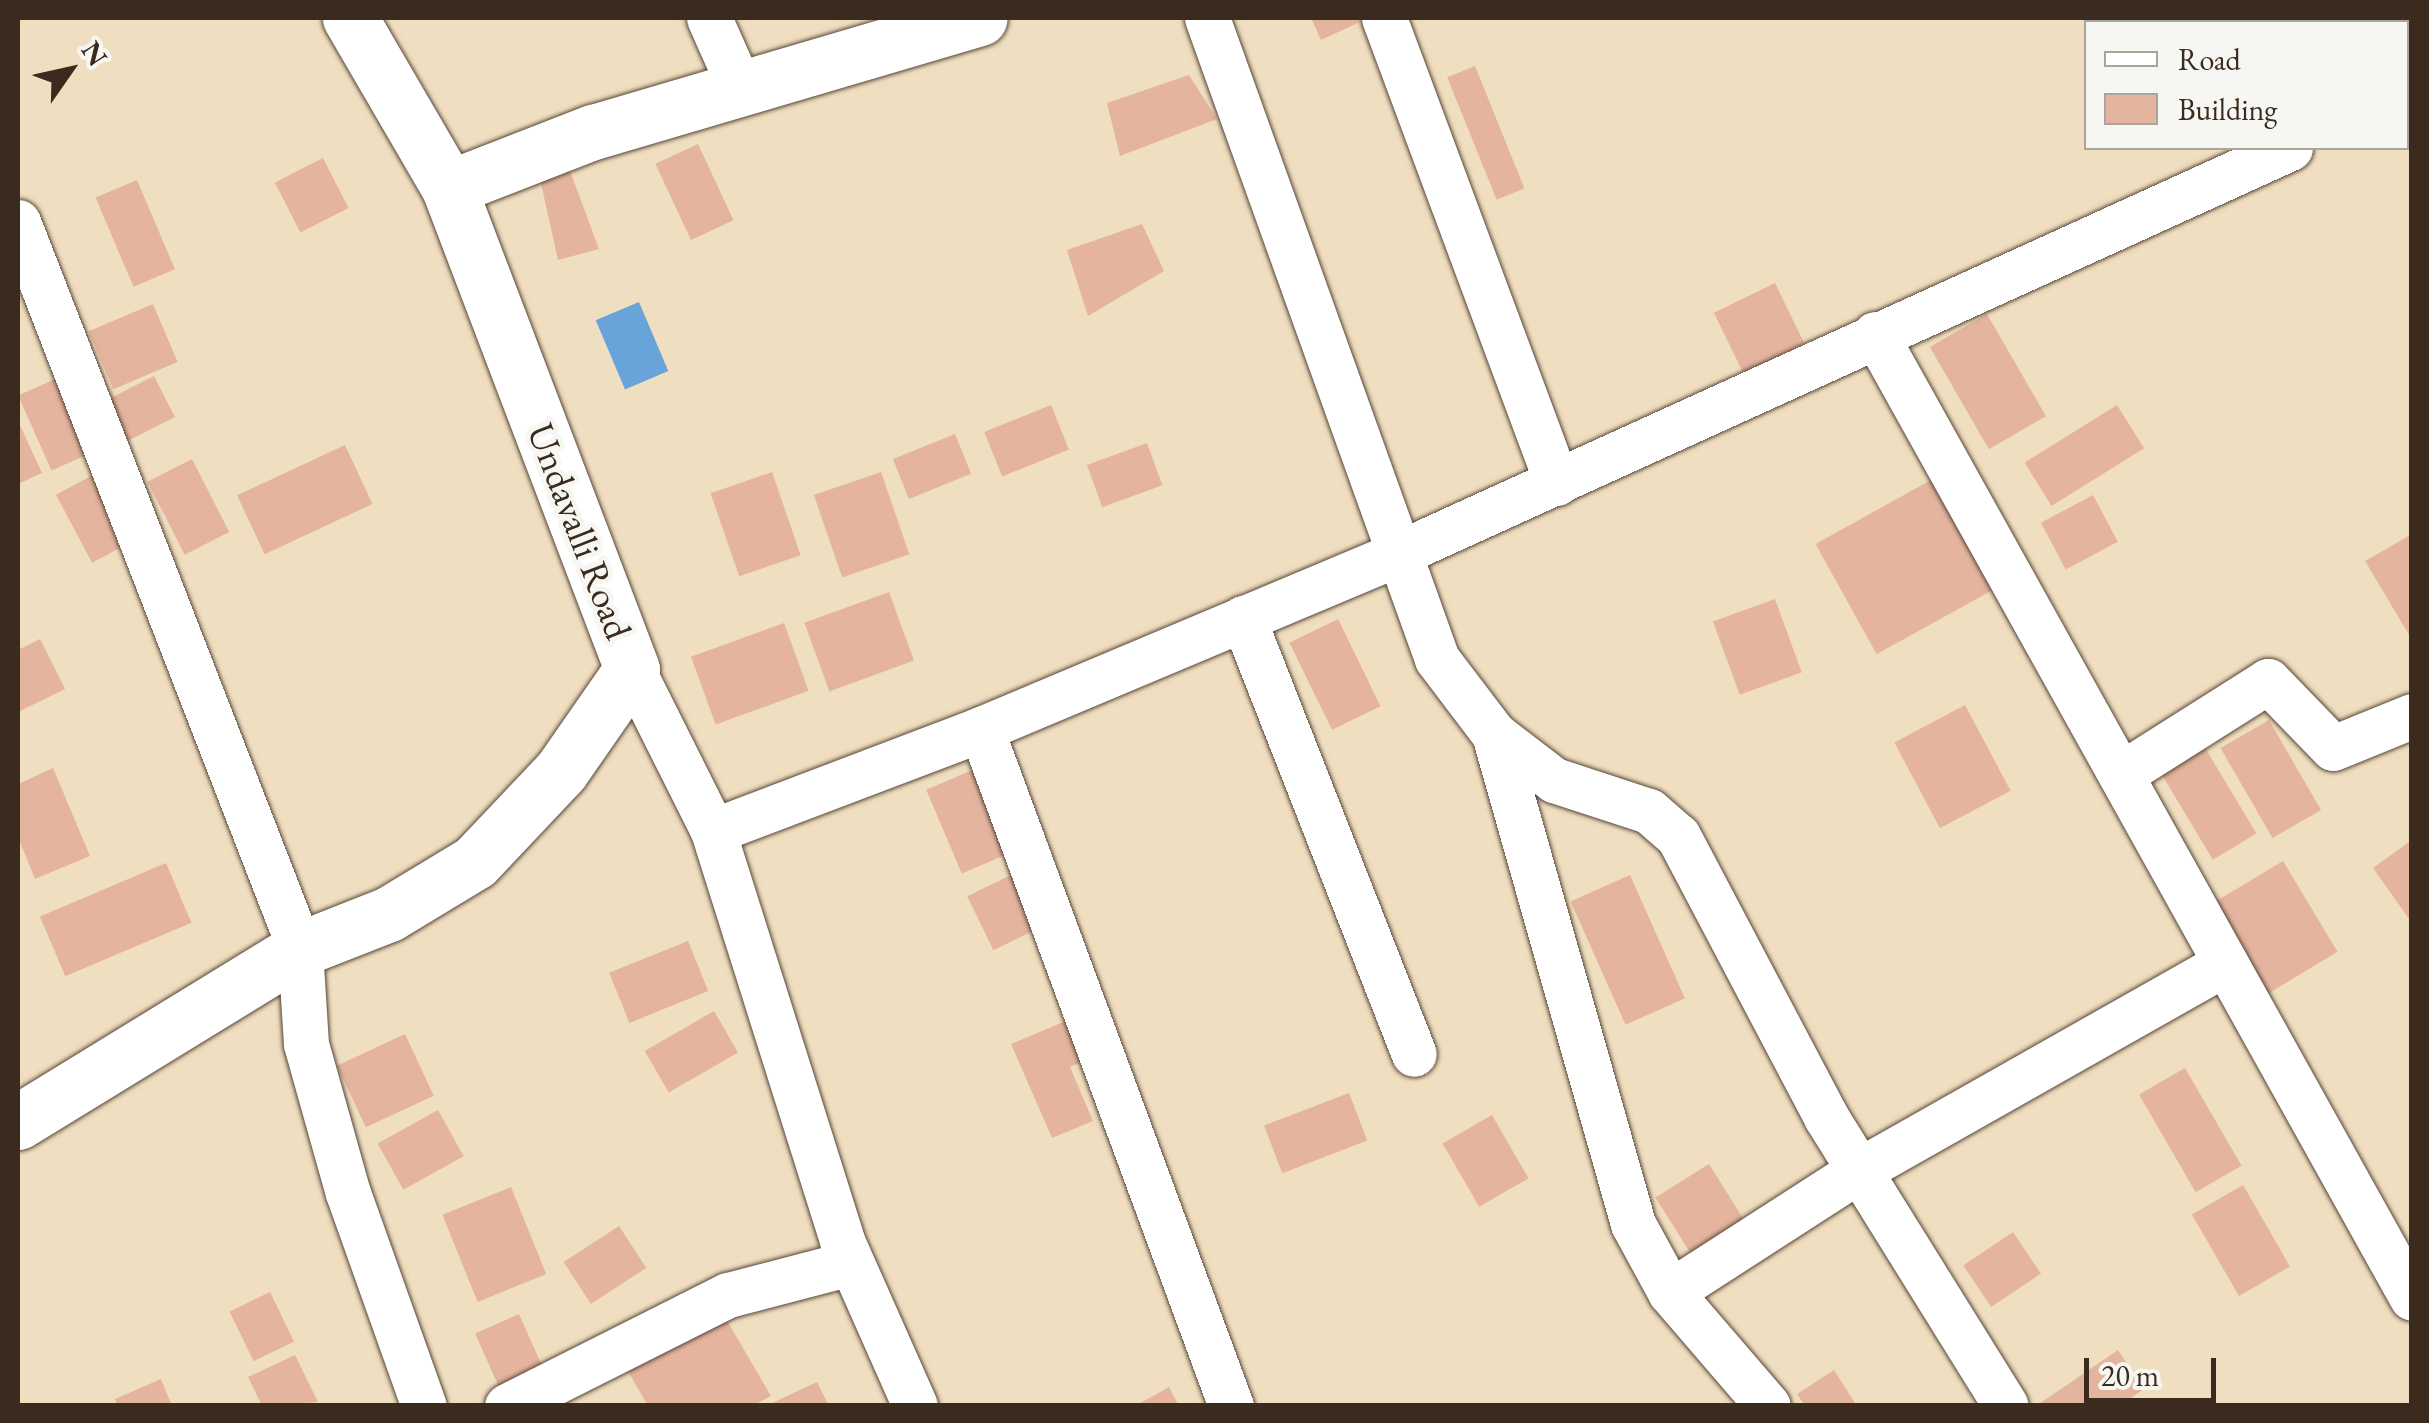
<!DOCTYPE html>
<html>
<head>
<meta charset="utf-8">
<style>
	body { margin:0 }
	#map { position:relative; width:2429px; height:1423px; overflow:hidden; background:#f0dec0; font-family:"EB Garamond",serif }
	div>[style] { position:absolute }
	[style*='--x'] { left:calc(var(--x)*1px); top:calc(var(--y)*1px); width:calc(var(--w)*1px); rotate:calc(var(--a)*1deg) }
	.water>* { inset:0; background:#68a4d9; transform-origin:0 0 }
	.building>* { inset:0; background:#e5b49f; transform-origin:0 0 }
	.roads { filter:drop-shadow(0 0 2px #564536) drop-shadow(0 0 2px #564536) }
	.minor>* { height:45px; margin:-22.5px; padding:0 22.5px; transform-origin:22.5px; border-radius:22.5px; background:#fff }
	.major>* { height:55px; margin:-27.5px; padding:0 27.5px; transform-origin:27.5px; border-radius:27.5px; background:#fff }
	span { translate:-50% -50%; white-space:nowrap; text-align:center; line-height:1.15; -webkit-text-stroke:10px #f6f6f2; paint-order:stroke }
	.street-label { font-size:38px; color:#3b2a1e }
	.frame { position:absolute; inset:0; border:20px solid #3b2a1e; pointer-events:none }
	.legend { position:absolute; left:2084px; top:20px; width:325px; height:130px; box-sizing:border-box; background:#f6f6f2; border:2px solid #aba49d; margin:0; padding:12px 18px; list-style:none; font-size:30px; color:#3b2a1e }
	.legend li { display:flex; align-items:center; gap:20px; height:50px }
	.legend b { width:50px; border:2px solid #aba49d }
	.north { position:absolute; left:20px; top:20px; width:100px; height:100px; -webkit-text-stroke:8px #f6f6f2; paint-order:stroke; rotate:56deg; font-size:28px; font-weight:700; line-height:40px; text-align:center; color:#3b2a1e }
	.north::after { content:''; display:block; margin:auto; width:35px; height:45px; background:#3b2a1e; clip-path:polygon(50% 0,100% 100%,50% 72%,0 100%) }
	.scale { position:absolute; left:2084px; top:1358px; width:132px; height:45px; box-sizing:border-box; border:5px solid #3b2a1e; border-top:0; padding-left:12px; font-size:30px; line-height:35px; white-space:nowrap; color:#3b2a1e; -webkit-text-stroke:8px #f6f6f2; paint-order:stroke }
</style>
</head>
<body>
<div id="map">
	<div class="water">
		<i style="left:639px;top:302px;width:75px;height:47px;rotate:67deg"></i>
	</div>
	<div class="building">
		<i style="clip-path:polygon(1311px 18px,1358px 18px,1360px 22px,1321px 40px)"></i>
		<i style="left:1475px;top:66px;width:132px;height:30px;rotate:68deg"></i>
		<i style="clip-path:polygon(1189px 75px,1217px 119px,1120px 156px,1107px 103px)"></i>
		<i style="left:698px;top:144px;width:84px;height:47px;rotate:65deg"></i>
		<i style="left:323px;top:158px;width:56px;height:54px;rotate:63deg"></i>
		<i style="clip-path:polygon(566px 160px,599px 249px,558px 260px,538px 170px)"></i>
		<i style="left:137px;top:180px;width:97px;height:45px;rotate:67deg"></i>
		<i style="clip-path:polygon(1142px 224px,1164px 271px,1088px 316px,1067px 250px)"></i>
		<i style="left:1775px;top:283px;width:67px;height:68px;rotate:64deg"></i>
		<i style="left:153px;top:304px;width:63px;height:70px;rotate:67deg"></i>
		<i style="left:1987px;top:314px;width:118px;height:66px;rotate:60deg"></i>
		<i style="left:62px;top:376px;width:82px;height:48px;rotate:66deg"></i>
		<i style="left:154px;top:376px;width:46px;height:58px;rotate:63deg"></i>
		<i style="left:1051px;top:405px;width:48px;height:72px;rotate:68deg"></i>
		<i style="left:2117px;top:405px;width:51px;height:109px;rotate:58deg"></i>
		<i style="clip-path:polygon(18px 421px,42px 473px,18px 484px)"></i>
		<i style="left:955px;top:434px;width:43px;height:67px;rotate:68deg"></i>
		<i style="left:1147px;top:443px;width:45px;height:64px;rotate:70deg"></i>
		<i style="left:345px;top:445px;width:65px;height:119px;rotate:65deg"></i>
		<i style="left:192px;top:459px;width:82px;height:50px;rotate:63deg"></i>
		<i style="left:772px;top:472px;width:88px;height:65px;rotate:71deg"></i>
		<i style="left:881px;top:472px;width:87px;height:71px;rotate:71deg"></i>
		<i style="left:93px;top:475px;width:77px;height:42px;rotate:62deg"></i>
		<i style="left:1931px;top:480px;width:126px;height:132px;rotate:61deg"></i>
		<i style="left:2093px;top:495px;width:53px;height:59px;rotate:62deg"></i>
		<i style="clip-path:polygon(2412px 534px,2412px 640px,2365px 561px)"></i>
		<i style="left:889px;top:592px;width:73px;height:90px;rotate:70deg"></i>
		<i style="left:1775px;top:599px;width:78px;height:66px;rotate:70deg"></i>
		<i style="left:1338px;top:619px;width:97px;height:54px;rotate:64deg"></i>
		<i style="left:784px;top:623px;width:72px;height:99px;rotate:70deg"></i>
		<i style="clip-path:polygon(40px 639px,65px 689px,18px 712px,18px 650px)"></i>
		<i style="left:1965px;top:705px;width:97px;height:80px;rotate:62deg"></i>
		<i style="left:2269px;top:720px;width:104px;height:56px;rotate:60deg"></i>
		<i style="left:2204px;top:746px;width:102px;height:51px;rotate:59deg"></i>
		<i style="clip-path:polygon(53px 768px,90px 856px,35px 879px,18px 837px,18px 784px)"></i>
		<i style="left:975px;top:769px;width:91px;height:53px;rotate:67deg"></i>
		<i style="clip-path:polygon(2412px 840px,2412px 923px,2373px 868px)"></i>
		<i style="left:2283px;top:861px;width:106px;height:81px;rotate:59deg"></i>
		<i style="left:166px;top:863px;width:65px;height:137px;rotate:67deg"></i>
		<i style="left:1013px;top:874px;width:60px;height:51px;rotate:64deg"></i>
		<i style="left:1630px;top:875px;width:135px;height:65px;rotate:66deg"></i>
		<i style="left:688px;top:941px;width:54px;height:85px;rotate:68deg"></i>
		<i style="left:714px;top:1011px;width:48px;height:80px;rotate:60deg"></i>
		<i style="clip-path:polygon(1068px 1020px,1086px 1060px,1070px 1067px,1093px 1121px,1052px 1138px,1011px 1044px)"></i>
		<i style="left:405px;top:1034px;width:68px;height:75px;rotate:65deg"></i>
		<i style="left:2185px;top:1068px;width:113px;height:53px;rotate:60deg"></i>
		<i style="left:1349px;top:1093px;width:51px;height:91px;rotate:69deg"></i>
		<i style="left:438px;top:1110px;width:53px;height:69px;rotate:61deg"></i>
		<i style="left:1492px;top:1115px;width:73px;height:57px;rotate:60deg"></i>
		<i style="left:1709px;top:1164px;width:70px;height:63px;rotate:58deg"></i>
		<i style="left:2243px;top:1185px;width:94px;height:59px;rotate:60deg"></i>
		<i style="left:511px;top:1187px;width:94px;height:74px;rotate:68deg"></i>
		<i style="left:619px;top:1226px;width:50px;height:66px;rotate:57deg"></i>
		<i style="left:2013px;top:1232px;width:50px;height:60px;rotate:56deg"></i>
		<i style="left:270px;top:1292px;width:55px;height:45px;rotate:64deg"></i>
		<i style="clip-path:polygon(718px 1305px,771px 1396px,752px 1406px,648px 1406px,622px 1361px)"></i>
		<i style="left:519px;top:1314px;width:59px;height:48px;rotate:66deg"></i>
		<i style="clip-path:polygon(2118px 1350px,2144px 1389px,2119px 1406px,2036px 1406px)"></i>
		<i style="clip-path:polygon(295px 1355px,318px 1402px,262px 1406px,248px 1377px)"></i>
		<i style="clip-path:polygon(1834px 1370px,1857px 1406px,1805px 1406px,1797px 1394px)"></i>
		<i style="clip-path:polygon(161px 1379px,172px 1406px,118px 1406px,115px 1399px)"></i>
		<i style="clip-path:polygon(817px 1382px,829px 1406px,766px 1406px)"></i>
		<i style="clip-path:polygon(1169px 1387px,1179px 1406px,1135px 1406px)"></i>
	</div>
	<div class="roads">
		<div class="minor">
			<i style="--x:709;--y:18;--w:77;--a:66.1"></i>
			<i style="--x:1207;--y:18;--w:681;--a:70.26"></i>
			<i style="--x:1437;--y:659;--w:94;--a:52.8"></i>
			<i style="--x:1494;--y:734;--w:76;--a:37.5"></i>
			<i style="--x:1554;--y:780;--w:100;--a:18.1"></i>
			<i style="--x:1649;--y:811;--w:38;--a:41"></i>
			<i style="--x:1678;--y:836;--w:318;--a:62.2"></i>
			<i style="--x:1826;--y:1117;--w:340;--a:58.1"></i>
			<i style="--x:1384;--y:18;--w:496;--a:69.6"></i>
			<i style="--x:2406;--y:49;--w:13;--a:61"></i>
			<i style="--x:2406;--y:95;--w:6;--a:-18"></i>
			<i style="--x:18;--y:222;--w:780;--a:68.8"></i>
			<i style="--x:300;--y:949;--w:95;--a:86.4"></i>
			<i style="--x:306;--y:1044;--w:155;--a:74.3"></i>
			<i style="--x:348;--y:1193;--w:226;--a:70.4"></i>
			<i style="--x:1875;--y:334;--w:1103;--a:60.88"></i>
			<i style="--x:1243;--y:618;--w:468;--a:68.6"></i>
			<i style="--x:632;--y:669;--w:181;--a:63.4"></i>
			<i style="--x:713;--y:831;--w:430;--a:72.5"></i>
			<i style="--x:842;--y:1241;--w:180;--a:66.1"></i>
			<i style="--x:981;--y:729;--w:722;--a:69.73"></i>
			<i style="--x:1494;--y:734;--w:509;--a:74.16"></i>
			<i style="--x:1633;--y:1224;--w:77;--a:61.4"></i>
			<i style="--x:1670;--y:1292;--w:150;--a:49.3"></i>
			<i style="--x:2121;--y:774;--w:174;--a:-32.3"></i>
			<i style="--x:2268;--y:681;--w:93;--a:45.9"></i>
			<i style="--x:2333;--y:748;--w:85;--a:-22.1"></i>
			<i style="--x:713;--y:831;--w:287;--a:-20.8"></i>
			<i style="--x:981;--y:729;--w:451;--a:-22.8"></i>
			<i style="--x:1397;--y:554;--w:981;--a:-24.45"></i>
			<i style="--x:1670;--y:1292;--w:224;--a:-32.8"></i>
			<i style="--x:1858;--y:1171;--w:422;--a:-29.5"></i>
			<i style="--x:507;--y:1406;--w:247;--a:-26.7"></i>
			<i style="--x:728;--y:1295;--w:127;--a:-14.6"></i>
		</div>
		<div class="major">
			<i style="--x:449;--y:188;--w:155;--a:-21.3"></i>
			<i style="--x:593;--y:132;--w:403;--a:-16.4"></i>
			<i style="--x:18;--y:1122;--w:331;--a:-31.5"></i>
			<i style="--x:300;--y:949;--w:96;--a:-21.5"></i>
			<i style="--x:389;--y:914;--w:100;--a:-31.2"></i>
			<i style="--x:475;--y:862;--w:125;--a:-46.6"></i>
			<i style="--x:561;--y:771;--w:124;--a:-55.2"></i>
			<i style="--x:632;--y:669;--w:515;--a:-110.83"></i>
			<i style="--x:449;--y:188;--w:197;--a:-120.2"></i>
		</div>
	</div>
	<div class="street-label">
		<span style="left:580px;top:531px;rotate:69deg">Undavalli Road</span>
	</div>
	<div class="frame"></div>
	<ul class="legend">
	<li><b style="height:12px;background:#fff"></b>Road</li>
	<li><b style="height:28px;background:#e5b49f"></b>Building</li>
	</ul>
	<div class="north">N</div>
	<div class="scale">20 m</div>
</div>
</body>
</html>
